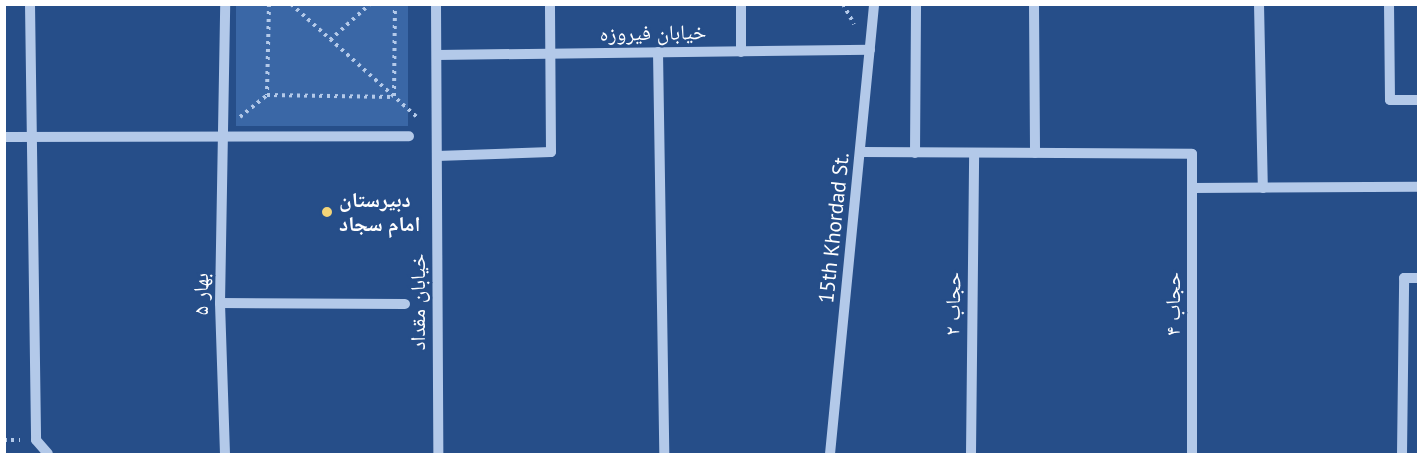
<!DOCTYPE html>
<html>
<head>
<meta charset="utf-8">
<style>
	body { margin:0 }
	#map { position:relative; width:1423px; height:459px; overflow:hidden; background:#264e89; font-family:"PT Sans","Noto Naskh Arabic",sans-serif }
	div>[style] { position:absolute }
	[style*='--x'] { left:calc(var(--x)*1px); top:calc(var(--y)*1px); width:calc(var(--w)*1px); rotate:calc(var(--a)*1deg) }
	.green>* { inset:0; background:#3a67a6; transform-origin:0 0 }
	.path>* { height:4px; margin-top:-2px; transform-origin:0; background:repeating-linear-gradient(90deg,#b3c9e9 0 3px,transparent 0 7.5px) }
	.minor>* { height:10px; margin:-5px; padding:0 5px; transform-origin:5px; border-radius:5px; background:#b3c9e9 }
	.dots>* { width:16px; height:16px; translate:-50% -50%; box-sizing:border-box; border:3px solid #264e89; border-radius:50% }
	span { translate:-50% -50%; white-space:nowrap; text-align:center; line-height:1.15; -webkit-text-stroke:4.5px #264e89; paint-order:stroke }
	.street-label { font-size:21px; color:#fff }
	.poi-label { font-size:21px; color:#fff; font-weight:700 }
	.left { translate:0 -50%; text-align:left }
	.frame { position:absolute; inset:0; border:6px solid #fff; pointer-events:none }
</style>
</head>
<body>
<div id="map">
	<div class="green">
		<i style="left:236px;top:5px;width:172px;height:121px"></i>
	</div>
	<div class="path">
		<i style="--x:269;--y:4;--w:91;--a:91.3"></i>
		<i style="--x:267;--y:95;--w:127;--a:0.9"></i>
		<i style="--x:291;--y:4;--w:172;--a:41.9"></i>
		<i style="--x:843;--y:4;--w:23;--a:61"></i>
		<i style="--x:330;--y:40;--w:54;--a:-42"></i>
		<i style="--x:394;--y:96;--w:92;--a:-89.4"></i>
		<i style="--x:240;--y:117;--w:35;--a:-39"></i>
		<i style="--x:4;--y:440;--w:16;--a:0"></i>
	</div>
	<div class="minor">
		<i style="--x:30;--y:4;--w:436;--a:89.2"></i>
		<i style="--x:36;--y:440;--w:18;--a:49"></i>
		<i style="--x:436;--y:4;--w:450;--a:89.7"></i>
		<i style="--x:741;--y:4;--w:48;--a:90"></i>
		<i style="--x:1034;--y:4;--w:149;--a:89.6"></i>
		<i style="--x:1259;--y:4;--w:184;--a:88.8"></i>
		<i style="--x:1389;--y:4;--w:96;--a:89.4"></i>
		<i style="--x:1390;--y:100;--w:28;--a:0"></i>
		<i style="--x:658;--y:52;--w:402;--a:89.1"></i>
		<i style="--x:437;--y:55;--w:433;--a:-0.7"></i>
		<i style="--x:4;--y:137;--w:405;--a:-0.1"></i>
		<i style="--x:862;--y:152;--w:330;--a:0.3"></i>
		<i style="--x:1192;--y:154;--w:300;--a:90"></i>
		<i style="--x:915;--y:153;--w:149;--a:-89.6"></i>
		<i style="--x:437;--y:156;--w:114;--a:-2"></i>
		<i style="--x:551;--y:152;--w:148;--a:-90.4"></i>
		<i style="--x:1192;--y:188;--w:226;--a:-0.3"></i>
		<i style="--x:220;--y:303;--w:185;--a:0.3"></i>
		<i style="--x:225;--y:454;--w:151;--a:-91.9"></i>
		<i style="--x:220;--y:303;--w:299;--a:-89"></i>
		<i style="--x:830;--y:454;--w:452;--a:-84.4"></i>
		<i style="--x:971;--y:454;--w:301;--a:-89.4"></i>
		<i style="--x:1402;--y:454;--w:176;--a:-89.3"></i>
		<i style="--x:1404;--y:278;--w:14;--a:0"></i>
	</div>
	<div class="dots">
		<i style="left:327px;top:212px;background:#f3d478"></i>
	</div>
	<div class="street-label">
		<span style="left:653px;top:33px;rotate:-1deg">خیابان فیروزه</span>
		<span style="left:834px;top:228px;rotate:-84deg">15th Khordad St.</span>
		<span style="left:201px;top:294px;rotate:-90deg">بهار ۵</span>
		<span style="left:418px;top:302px;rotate:-90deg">خیابان مقداد</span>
		<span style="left:953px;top:304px;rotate:-89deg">حجاب ۲</span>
		<span style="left:1173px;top:304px;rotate:-90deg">حجاب ۴</span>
	</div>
	<div class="poi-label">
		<span class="left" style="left:339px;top:212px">دبیرستان<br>امام سجاد</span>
	</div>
	<div class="frame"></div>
</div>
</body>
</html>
